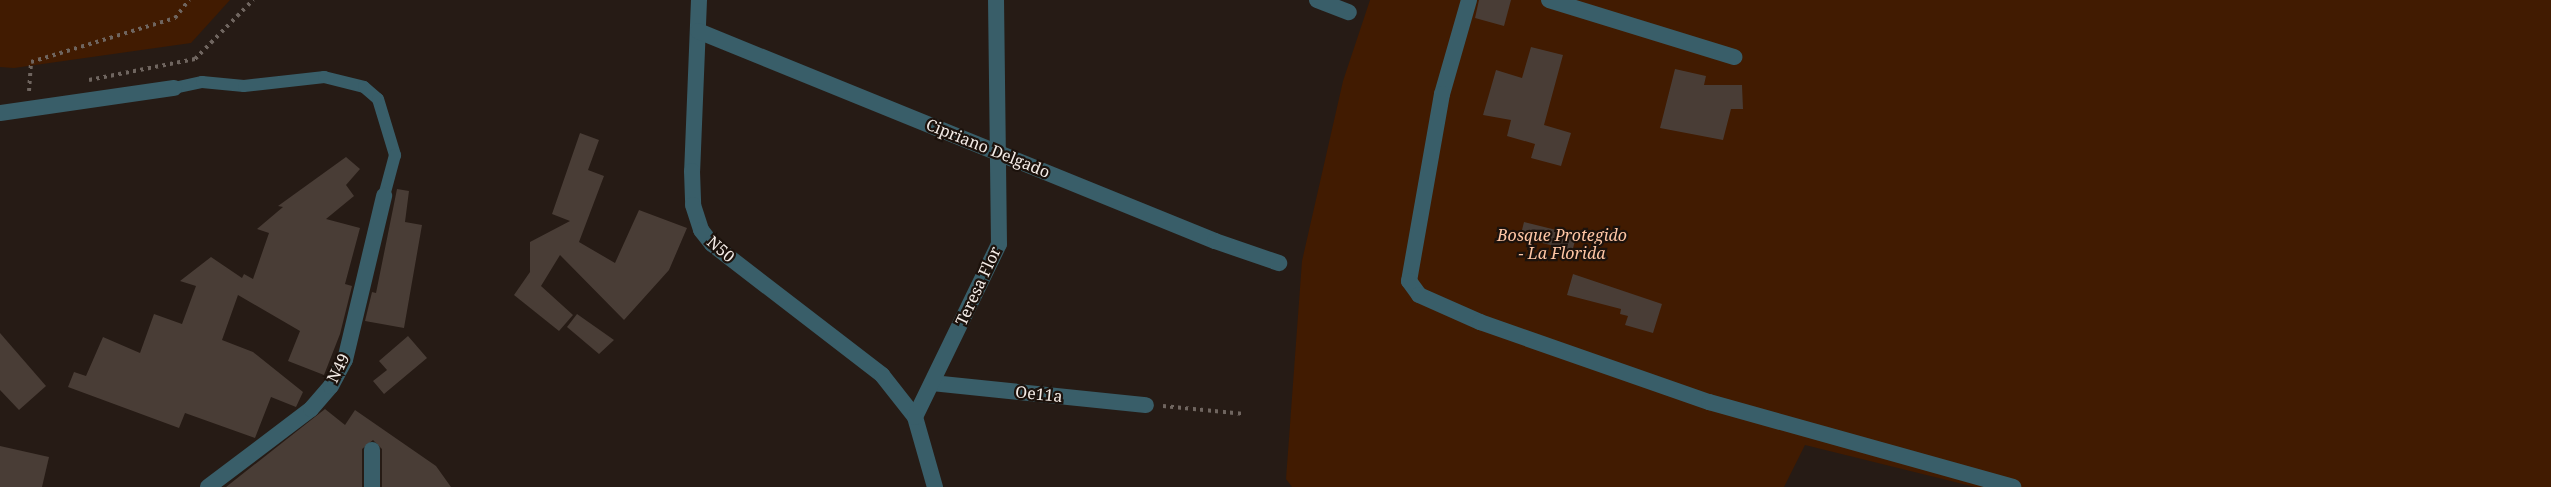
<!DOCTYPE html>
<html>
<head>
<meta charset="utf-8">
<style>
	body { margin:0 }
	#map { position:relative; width:2551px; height:487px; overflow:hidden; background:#261b15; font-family:"Noto Serif",serif }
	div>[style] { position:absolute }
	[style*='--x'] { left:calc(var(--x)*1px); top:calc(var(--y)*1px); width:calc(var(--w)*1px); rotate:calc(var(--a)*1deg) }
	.green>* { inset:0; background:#411b01 }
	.building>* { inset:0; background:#493d36; transform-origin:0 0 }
	.path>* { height:4px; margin-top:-2px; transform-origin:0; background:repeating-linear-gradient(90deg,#6f655f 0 3px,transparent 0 7.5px) }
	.service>* { height:12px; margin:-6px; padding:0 6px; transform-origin:6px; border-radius:6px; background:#395e69 }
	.minor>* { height:16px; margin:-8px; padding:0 8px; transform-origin:8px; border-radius:8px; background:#395e69 }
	span { translate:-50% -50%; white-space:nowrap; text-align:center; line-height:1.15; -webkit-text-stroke:4.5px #1c120c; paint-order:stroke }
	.street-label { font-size:16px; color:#f3ebe6 }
	.park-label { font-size:16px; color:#ffc6a5; font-style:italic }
</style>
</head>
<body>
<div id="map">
	<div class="green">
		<i style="clip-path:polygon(0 0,230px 0,191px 43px,14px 68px,0 67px)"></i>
		<i style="clip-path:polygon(1370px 0,2551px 0,2551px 487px,1975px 487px,1805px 445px,1784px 487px,1292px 487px,1286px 479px,1302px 261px,1343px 81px)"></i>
	</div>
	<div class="building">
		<i style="clip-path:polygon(1479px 0,1511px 0,1504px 26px,1475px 18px)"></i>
		<i style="clip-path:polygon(1531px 47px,1563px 55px,1544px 125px,1571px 133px,1561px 166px,1531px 158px,1535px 144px,1507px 136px,1511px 120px,1483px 115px,1496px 70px,1522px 78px)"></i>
		<i style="clip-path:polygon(1675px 69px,1706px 76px,1704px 85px,1742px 85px,1743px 109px,1731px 109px,1723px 140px,1660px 128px)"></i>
		<i style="clip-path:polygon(580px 133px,599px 140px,588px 170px,604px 176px,579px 242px,615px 263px,639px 210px,687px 228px,669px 270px,624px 320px,560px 255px,541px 286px,573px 315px,559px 331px,514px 295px,530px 272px,530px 242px,570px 221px,552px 214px)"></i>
		<i style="clip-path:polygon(346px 157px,360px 169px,346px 185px,354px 196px,326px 219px,360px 228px,345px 284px,352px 286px,340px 334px,324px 375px,288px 361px,300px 331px,238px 295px,222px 340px,253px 352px,303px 392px,296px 407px,271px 397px,255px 438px,185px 413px,179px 428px,68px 387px,74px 372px,86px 376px,103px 337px,140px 353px,154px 314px,182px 324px,196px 286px,180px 281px,211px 257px,242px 278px,244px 274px,253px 279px,269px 233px,257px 229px,283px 207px,278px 206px)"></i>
		<i style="clip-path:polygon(397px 189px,409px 191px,405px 222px,422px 225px,404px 328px,365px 321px,372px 292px,376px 293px)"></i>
		<i style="left:1524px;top:222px;width:54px;height:16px;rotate:14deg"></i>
		<i style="clip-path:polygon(1573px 274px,1662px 304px,1653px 333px,1625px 325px,1628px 316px,1620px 314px,1621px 309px,1567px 295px)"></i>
		<i style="clip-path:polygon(577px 314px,614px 340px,599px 354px,567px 327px)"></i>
		<i style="clip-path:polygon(0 333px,46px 386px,19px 410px,0 390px)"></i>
		<i style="clip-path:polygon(408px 336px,427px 358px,384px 394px,373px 381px,387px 370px,379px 361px)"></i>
		<i style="clip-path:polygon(325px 409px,345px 425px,355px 410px,436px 466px,451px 487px,382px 487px,382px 449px,373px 440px,362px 449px,362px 487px,226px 487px)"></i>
		<i style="clip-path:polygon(0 446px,49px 457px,42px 487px,0 487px)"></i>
	</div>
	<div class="path">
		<i style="--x:89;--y:80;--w:108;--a:-11.2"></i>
		<i style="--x:195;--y:59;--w:83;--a:-45.5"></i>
		<i style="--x:29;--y:91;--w:29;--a:-86"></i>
		<i style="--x:31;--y:62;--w:151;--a:-17"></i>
		<i style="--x:175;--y:18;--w:23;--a:-52"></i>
		<i style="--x:1163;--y:406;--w:82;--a:5.6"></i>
	</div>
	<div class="service">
		<i style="--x:174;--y:88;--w:29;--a:-12"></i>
		<i style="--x:202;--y:82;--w:42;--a:5.4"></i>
		<i style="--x:244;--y:86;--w:81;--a:-6.4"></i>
		<i style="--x:324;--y:77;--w:41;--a:14"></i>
		<i style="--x:364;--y:87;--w:18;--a:41"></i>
		<i style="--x:378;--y:99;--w:59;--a:73.1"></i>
		<i style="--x:395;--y:155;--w:42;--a:105"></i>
	</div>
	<div class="minor">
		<i style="--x:699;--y:0;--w:171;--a:92.3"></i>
		<i style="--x:692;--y:171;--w:34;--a:88"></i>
		<i style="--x:693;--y:205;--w:26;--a:72"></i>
		<i style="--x:701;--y:230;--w:18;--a:52"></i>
		<i style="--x:712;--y:244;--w:215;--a:37.6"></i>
		<i style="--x:882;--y:375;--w:53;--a:51.8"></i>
		<i style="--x:915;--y:417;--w:73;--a:74.1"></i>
		<i style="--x:1317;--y:0;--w:34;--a:21"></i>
		<i style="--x:1469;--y:0;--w:98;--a:106"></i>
		<i style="--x:1442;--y:94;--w:190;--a:100"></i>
		<i style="--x:1409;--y:281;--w:17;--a:54"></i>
		<i style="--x:1419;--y:295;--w:67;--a:23.9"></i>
		<i style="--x:1480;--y:322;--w:243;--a:19.3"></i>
		<i style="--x:1709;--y:402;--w:316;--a:15.6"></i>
		<i style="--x:1549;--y:0;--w:194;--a:17.1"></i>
		<i style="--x:698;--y:31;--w:558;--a:22.11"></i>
		<i style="--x:1215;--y:241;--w:68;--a:19"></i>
		<i style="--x:0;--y:113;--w:176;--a:-8.2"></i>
		<i style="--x:932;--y:383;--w:215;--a:5.9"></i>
		<i style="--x:915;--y:417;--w:192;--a:-64.1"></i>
		<i style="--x:999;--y:244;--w:244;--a:-90.7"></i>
		<i style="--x:372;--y:450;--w:37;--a:90"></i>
		<i style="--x:208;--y:487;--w:129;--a:-37.1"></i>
		<i style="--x:311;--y:409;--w:30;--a:-49"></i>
		<i style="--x:331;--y:386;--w:30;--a:-62"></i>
		<i style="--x:345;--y:360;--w:169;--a:-76.6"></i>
	</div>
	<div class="street-label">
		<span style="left:988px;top:148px;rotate:22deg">Cipriano Delgado</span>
		<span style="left:721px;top:249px;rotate:41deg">N50</span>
		<span style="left:978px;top:286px;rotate:-65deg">Teresa Flor</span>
		<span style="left:338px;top:368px;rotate:-64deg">N49</span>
		<span style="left:1039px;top:394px;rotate:6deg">Oe11a</span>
	</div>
	<div class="park-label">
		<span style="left:1562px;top:244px">Bosque Protegido<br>- La Florida</span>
	</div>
</div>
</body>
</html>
